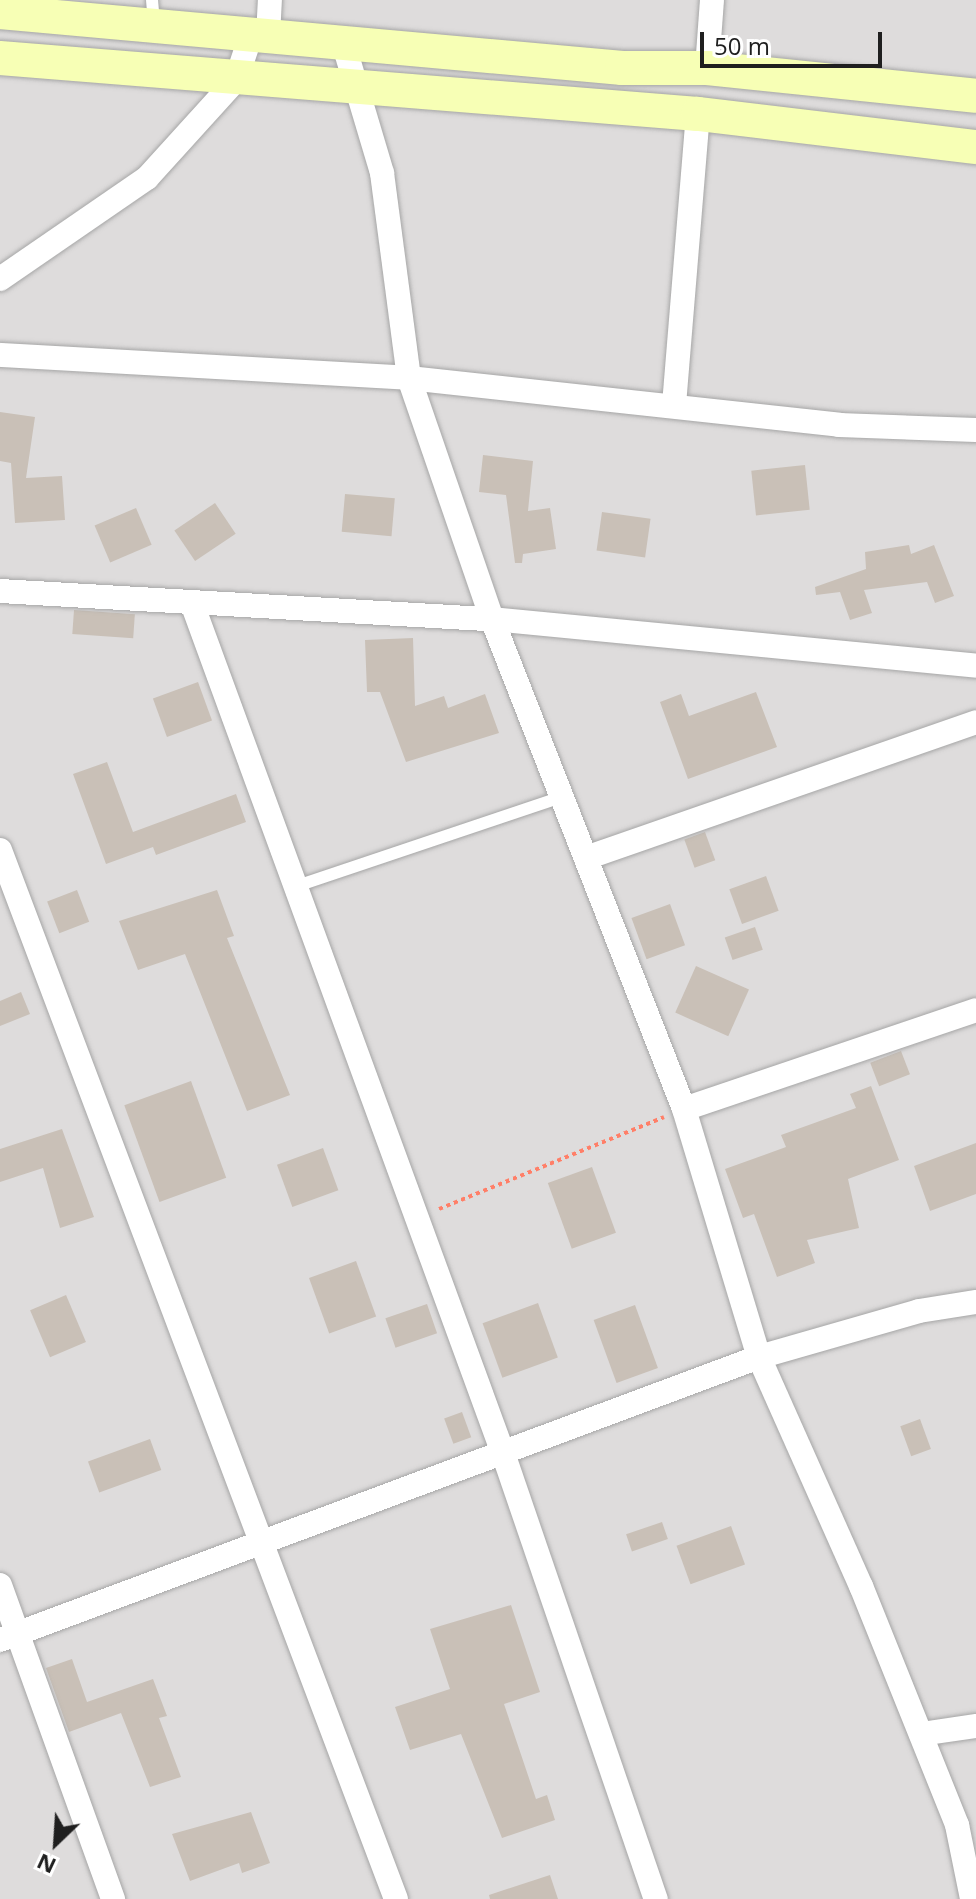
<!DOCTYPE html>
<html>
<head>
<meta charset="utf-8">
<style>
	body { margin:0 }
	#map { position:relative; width:976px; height:1899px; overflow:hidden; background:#f1eee5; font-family:"Open Sans",sans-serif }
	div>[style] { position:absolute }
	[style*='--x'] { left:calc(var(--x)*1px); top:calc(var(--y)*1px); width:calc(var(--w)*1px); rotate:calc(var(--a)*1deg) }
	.residential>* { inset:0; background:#dedcdc; transform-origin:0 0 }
	.building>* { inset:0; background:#c9c0b7; transform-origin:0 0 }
	.path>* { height:4px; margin-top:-2px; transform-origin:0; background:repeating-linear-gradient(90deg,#ff7f68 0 4px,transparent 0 8px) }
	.roads { filter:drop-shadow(0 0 2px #a6a6a6) drop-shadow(0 0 2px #a6a6a6) }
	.service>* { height:12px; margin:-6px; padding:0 6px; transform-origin:6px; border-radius:6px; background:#fff }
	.minor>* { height:24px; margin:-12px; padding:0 12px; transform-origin:12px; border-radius:12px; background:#fff }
	.secondary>* { height:34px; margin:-17px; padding:0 17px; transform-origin:17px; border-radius:17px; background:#f7ffb5 }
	span { translate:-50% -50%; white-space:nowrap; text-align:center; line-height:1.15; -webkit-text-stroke:6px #fff; paint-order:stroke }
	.north { position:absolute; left:16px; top:1803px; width:80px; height:80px; -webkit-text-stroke:6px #fff; paint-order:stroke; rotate:205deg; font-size:22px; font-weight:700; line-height:32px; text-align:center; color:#1f1f1f }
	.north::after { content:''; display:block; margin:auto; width:28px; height:36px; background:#1f1f1f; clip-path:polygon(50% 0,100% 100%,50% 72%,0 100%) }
	.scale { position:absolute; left:700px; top:32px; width:182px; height:36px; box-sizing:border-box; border:4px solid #1f1f1f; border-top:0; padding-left:10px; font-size:24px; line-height:28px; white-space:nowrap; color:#1f1f1f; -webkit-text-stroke:6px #fff; paint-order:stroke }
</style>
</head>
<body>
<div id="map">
	<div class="residential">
		<i style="left:0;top:0;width:976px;height:1899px"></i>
	</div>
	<div class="building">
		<i style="clip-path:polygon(0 412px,35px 417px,26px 478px,62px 476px,65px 520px,15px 523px,11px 463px,0 461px)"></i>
		<i style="clip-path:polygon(483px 455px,533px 461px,528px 511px,550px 508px,556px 549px,523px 554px,522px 563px,515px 563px,506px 495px,479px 492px)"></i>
		<i style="left:805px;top:465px;width:45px;height:54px;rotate:84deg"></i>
		<i style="left:345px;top:494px;width:50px;height:38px;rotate:5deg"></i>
		<i style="left:215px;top:503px;width:37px;height:49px;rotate:56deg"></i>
		<i style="left:136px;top:508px;width:40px;height:45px;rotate:67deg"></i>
		<i style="left:602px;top:512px;width:49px;height:39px;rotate:8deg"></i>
		<i style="clip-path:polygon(909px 545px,911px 554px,934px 545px,954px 596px,935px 603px,927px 582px,864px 590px,872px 613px,850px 620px,840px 592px,816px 595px,815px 587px,866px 569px,865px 552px)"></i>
		<i style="left:74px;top:610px;width:61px;height:24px;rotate:4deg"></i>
		<i style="clip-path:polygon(413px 638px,415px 706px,444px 696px,448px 708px,485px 694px,499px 733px,406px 762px,380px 692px,367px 692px,365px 640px)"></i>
		<i style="left:198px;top:682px;width:41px;height:48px;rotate:70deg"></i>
		<i style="clip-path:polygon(756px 692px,777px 747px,688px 779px,660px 702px,681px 694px,689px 716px)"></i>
		<i style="clip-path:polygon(107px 762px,133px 832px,236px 794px,246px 822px,156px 855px,153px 847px,106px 864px,73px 774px)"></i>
		<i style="left:705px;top:832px;width:30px;height:22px;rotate:70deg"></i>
		<i style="left:766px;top:876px;width:37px;height:39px;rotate:70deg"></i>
		<i style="left:77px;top:890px;width:34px;height:32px;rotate:69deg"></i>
		<i style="clip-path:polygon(217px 890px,234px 936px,227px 938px,290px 1095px,247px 1111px,185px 954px,138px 970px,119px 921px)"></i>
		<i style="left:670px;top:904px;width:44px;height:41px;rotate:70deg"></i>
		<i style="left:755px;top:927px;width:24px;height:32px;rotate:71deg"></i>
		<i style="left:696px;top:966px;width:58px;height:51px;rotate:24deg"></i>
		<i style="clip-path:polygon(21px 992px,30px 1014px,0 1026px,0 1001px)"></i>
		<i style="left:901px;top:1051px;width:25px;height:33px;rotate:69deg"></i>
		<i style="left:191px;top:1081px;width:103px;height:71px;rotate:70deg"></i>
		<i style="clip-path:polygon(871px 1086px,899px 1160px,848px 1179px,859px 1228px,807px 1240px,815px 1263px,777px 1277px,754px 1214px,743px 1218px,725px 1169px,786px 1147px,781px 1135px,856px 1108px,850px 1094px)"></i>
		<i style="clip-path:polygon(62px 1129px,94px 1217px,60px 1228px,43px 1168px,0 1182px,0 1149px)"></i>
		<i style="clip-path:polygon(976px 1143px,976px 1194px,930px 1211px,914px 1166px)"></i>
		<i style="left:323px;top:1148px;width:45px;height:49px;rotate:70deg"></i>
		<i style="left:592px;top:1167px;width:70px;height:47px;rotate:70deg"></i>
		<i style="left:356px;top:1261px;width:59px;height:50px;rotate:70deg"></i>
		<i style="left:66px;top:1295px;width:51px;height:39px;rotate:67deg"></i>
		<i style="left:538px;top:1303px;width:58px;height:59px;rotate:70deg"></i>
		<i style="left:427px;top:1304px;width:31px;height:44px;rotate:71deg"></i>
		<i style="left:635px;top:1305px;width:67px;height:44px;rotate:70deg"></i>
		<i style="left:462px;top:1412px;width:27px;height:19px;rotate:70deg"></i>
		<i style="left:920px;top:1419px;width:32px;height:21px;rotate:70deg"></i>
		<i style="left:150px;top:1439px;width:33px;height:66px;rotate:70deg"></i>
		<i style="left:662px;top:1522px;width:18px;height:38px;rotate:71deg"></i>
		<i style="left:731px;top:1526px;width:41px;height:58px;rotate:70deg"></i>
		<i style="clip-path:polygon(511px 1605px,540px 1692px,504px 1704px,536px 1799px,547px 1795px,555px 1820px,502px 1838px,461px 1734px,410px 1750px,395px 1707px,450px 1689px,430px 1629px)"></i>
		<i style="clip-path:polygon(72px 1659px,87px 1702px,153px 1679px,167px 1716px,159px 1718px,181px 1777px,150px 1787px,121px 1713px,69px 1732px,46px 1668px)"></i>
		<i style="clip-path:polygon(251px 1812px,270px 1863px,242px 1873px,239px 1863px,190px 1881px,172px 1834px)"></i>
		<i style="clip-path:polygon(550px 1875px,558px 1899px,490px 1899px,489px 1895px)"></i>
	</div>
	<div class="path">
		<i style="--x:439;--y:1209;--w:243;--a:-22.2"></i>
	</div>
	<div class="roads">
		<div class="service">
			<i style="--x:152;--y:0;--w:22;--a:85"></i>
			<i style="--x:294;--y:887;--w:283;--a:-18.6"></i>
		</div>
		<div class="minor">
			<i style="--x:268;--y:36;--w:36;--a:-87"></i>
			<i style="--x:343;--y:42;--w:137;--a:73.4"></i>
			<i style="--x:382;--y:173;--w:207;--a:82.5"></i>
			<i style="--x:409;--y:378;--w:255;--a:71"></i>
			<i style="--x:492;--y:619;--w:526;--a:68.6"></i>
			<i style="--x:684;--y:1109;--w:259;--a:73.2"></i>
			<i style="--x:759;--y:1357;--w:251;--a:66"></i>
			<i style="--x:861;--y:1586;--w:258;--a:68.1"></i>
			<i style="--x:957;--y:1825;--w:76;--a:78.5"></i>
			<i style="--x:707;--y:68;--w:68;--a:-85.8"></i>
			<i style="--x:0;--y:279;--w:178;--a:-34.5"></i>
			<i style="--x:147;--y:178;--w:132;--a:-47.8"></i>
			<i style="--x:236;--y:80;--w:47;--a:-71.6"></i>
			<i style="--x:0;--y:355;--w:410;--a:3.2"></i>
			<i style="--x:409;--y:378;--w:433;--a:6.2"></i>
			<i style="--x:839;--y:425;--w:137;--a:2.1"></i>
			<i style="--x:674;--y:405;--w:292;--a:-85.3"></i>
			<i style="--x:0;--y:591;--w:493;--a:3.3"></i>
			<i style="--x:492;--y:619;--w:486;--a:5.5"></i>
			<i style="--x:193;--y:606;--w:902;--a:69.9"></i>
			<i style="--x:503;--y:1453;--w:472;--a:71.1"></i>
			<i style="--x:0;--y:850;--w:1121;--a:69.32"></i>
			<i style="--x:586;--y:858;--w:413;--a:-19.2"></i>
			<i style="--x:684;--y:1109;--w:308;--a:-18.7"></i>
			<i style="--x:0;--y:1585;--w:334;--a:70.2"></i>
			<i style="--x:0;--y:1640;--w:810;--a:-20.45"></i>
			<i style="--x:759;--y:1357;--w:166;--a:-16"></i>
			<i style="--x:919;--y:1311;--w:58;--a:-9"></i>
			<i style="--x:921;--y:1734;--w:56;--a:-8.3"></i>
		</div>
		<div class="secondary">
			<i style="--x:0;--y:12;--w:625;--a:5.14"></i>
			<i style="--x:622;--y:68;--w:85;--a:0"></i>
			<i style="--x:707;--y:68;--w:270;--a:5.9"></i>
			<i style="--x:0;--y:58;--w:700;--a:4.59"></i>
			<i style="--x:698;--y:114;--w:280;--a:6.8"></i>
		</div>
	</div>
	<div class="north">N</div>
	<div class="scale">50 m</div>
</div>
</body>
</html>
